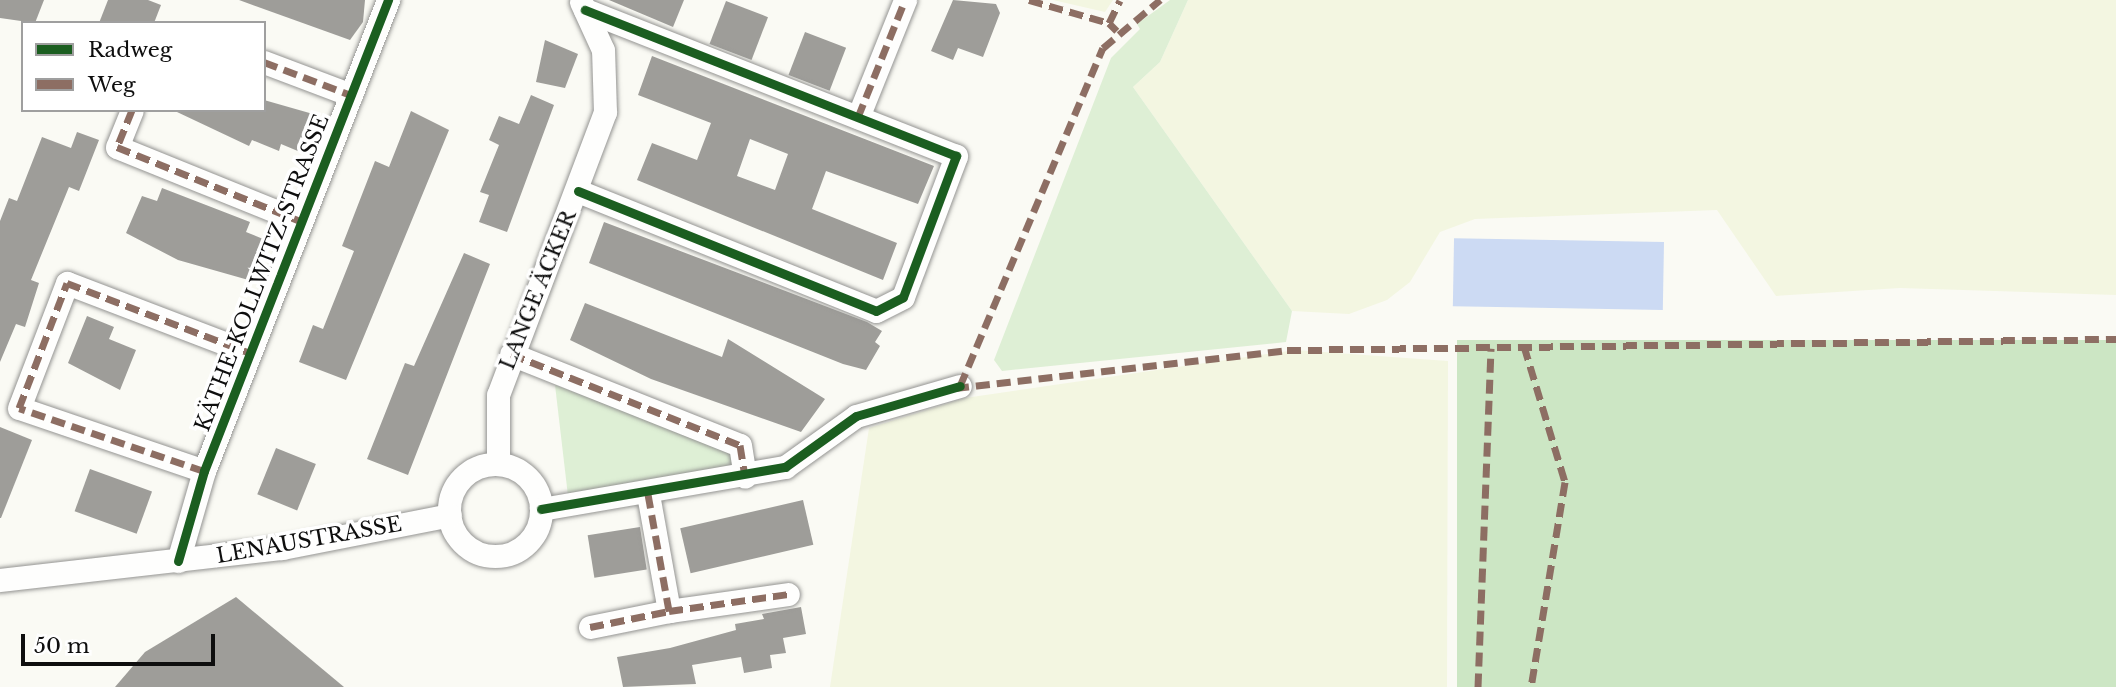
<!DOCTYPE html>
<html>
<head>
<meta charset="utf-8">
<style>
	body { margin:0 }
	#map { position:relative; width:2116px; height:687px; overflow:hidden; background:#fafaf4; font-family:"Libre Baskerville",serif }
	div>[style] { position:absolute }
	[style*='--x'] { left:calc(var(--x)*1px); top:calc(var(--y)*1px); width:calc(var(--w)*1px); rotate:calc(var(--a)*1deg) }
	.farmland>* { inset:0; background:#f3f6e1 }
	.green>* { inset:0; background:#deefd5 }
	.forest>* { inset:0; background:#cce6c4; transform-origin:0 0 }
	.water>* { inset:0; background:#ccdaf3; transform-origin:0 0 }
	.building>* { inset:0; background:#9e9d99; transform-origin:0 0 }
	.roads { filter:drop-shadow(0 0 2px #949492) drop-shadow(0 0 2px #949492) }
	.minor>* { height:23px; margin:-11.5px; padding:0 11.5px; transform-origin:11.5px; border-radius:11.5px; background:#fefefd }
	.minor>.ring { margin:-11.5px; padding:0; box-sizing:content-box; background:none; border:23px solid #fefefd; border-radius:50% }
	.quiet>* { height:7px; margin-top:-3.5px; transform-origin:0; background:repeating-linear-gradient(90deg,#8d6e63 0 14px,transparent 0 21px) }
	.cycleway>* { height:9px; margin:-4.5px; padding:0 4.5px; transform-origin:4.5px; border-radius:4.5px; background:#1b5e20 }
	span { translate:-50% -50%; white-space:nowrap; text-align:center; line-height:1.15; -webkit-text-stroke:7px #fff; paint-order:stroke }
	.street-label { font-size:21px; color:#0e0e0e }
	.legend { position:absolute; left:21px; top:21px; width:245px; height:91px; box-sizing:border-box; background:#fff; border:2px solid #9f9f9f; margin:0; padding:9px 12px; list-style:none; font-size:21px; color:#0e0e0e }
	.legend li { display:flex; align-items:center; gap:14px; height:35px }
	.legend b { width:35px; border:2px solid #9f9f9f }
	.scale { position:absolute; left:21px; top:634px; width:194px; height:32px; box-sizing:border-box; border:4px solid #0e0e0e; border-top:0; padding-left:9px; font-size:21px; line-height:24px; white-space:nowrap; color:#0e0e0e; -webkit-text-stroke:5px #fff; paint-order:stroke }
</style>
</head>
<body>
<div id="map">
	<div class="farmland">
		<i style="clip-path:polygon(1053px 0,1113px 0,1105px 12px)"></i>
		<i style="clip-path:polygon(1188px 0,2116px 0,2116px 295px,1900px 288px,1776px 296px,1717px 210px,1475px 219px,1440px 232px,1410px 282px,1387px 300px,1349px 314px,1292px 311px,1133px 87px,1160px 62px)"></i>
		<i style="clip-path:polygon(1295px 350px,1448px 361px,1447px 687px,830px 687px,869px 428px,965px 398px)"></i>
	</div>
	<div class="green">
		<i style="clip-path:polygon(1170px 0,1188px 0,1160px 62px,1133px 87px,1292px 311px,1286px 342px,1002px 371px,994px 360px,1111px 58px,1140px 29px,1137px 24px)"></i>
		<i style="clip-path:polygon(555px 385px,734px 452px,733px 466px,568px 496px)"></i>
	</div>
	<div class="forest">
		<i style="left:2116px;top:340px;width:347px;height:659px;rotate:90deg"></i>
	</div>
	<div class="water">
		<i style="left:1664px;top:242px;width:68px;height:210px;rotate:91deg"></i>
	</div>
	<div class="building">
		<i style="clip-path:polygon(0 0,44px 0,35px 23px,0 18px)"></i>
		<i style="clip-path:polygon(108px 0,148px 0,161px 5px,154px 23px,99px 23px)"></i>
		<i style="clip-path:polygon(239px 0,365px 0,363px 22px,350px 40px)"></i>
		<i style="clip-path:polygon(609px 0,684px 0,673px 27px)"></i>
		<i style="clip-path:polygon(953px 0,996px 4px,1000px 13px,983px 57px,958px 48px,953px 60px,931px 51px)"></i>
		<i style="left:726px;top:1px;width:45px;height:46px;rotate:21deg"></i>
		<i style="left:805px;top:32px;width:44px;height:46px;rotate:21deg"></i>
		<i style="clip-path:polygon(545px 40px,578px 54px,565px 88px,536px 82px)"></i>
		<i style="clip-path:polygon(evenodd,652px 56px,934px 166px,918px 204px,826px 171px,812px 209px,897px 243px,883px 280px,637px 180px,652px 143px,697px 160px,711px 123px,638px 95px,652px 56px,750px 139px,788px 154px,775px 190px,737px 176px,750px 139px)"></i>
		<i style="clip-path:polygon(531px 95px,554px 105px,507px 232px,479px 222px,489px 195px,480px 192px,499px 145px,489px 140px,499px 116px,519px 124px)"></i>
		<i style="clip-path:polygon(264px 100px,320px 116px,305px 154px,281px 144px,279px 151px,252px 140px,249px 146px,177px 112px,264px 110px)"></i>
		<i style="clip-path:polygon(411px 111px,449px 130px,346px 380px,299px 362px,313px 325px,323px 329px,354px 251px,342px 246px,375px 161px,389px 167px)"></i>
		<i style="clip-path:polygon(77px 132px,99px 140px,79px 191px,69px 187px,31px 280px,39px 283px,25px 327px,16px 324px,0 362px,0 221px,9px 198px,17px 201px,42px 137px,71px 148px)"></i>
		<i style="clip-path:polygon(162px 188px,250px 222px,246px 232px,268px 241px,252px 281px,178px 260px,126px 233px,142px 196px,157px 201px)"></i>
		<i style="clip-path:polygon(604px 222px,867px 322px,882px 331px,875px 342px,880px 346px,866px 370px,843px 364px,589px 263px)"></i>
		<i style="clip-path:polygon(464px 253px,490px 264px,408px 475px,367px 459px,405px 363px,414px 366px)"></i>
		<i style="clip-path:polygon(585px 303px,722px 357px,728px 339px,825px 399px,801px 432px,651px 379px,570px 340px)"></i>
		<i style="clip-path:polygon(87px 316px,114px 327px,109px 339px,136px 350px,120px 390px,68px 363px)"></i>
		<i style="clip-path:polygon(0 427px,32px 440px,1px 518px,0 518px)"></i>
		<i style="left:276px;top:448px;width:43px;height:50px;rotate:22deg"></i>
		<i style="left:90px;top:469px;width:66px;height:45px;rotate:20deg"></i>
		<i style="left:803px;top:500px;width:46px;height:126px;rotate:77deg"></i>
		<i style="left:640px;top:527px;width:43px;height:53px;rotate:81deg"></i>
		<i style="clip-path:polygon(236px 597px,344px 687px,115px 687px,145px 652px)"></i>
		<i style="clip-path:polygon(801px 607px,806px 634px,783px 638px,786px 653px,770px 655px,772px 668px,744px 673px,741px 657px,692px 665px,696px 684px,623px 687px,617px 657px,670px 648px,736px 630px,735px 624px,764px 619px,762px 614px)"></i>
	</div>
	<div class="roads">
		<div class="minor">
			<i style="--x:264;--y:62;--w:93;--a:20.8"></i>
			<i style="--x:132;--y:110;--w:40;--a:112"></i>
			<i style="--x:117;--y:147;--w:197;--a:22"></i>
			<i style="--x:858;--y:117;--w:126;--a:-68.1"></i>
			<i style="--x:578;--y:191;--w:321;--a:21.9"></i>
			<i style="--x:876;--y:311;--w:30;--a:-27"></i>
			<i style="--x:903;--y:297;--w:151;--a:-69.4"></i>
			<i style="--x:956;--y:156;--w:399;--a:-158.5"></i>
			<i style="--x:511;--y:354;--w:246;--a:21.7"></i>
			<i style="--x:740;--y:445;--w:32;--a:81"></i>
			<i style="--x:498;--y:464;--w:69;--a:-90"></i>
			<i style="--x:498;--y:395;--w:303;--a:-69.3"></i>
			<i style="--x:605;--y:112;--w:62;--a:-91.8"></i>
			<i style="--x:603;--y:50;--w:53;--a:-114.6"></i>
			<i class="ring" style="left:449px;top:464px;width:69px;height:69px"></i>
			<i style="--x:204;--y:471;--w:195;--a:-161.2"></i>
			<i style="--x:19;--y:408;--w:134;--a:-69"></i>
			<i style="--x:67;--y:283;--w:194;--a:20.9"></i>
			<i style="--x:648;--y:494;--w:119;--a:79.8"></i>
			<i style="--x:669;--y:611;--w:120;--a:-8.1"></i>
			<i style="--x:541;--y:509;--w:248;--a:-9.8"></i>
			<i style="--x:785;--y:467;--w:87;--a:-35.7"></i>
			<i style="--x:856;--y:416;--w:108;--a:-16.1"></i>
			<i style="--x:178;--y:561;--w:94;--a:-73.9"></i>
			<i style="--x:204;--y:471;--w:506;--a:-68.66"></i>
			<i style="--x:0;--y:580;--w:284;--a:-6.5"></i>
			<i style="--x:282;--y:548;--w:171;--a:-11.1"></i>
			<i style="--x:590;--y:627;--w:81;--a:-11.4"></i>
		</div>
	</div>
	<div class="quiet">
		<i style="--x:1029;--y:0;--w:83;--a:16"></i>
		<i style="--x:1109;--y:23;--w:11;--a:45"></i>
		<i style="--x:1109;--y:23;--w:25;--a:-64"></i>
		<i style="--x:264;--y:62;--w:93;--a:20.8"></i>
		<i style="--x:132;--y:110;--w:40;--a:112"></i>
		<i style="--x:117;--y:147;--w:197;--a:22"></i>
		<i style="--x:858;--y:117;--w:126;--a:-68.1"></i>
		<i style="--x:1524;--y:346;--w:142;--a:73.2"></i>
		<i style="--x:1565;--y:482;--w:208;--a:99.4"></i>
		<i style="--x:511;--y:354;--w:246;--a:21.7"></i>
		<i style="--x:740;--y:445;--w:32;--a:81"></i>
		<i style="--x:960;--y:386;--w:367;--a:-67.1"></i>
		<i style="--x:1103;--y:48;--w:75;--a:-40.1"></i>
		<i style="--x:955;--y:388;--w:334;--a:-6.5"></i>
		<i style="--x:1287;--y:350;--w:829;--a:-0.76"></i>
		<i style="--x:204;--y:471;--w:195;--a:-161.2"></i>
		<i style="--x:19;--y:408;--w:134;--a:-69"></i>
		<i style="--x:67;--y:283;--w:194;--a:20.9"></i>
		<i style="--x:648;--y:494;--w:119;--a:79.8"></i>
		<i style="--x:669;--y:611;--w:120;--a:-8.1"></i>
		<i style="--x:590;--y:627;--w:81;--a:-11.4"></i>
		<i style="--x:1478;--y:687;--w:339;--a:-87.8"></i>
	</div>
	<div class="cycleway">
		<i style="--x:578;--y:191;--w:321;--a:21.9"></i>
		<i style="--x:876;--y:311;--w:30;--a:-27"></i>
		<i style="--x:903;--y:297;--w:151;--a:-69.4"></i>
		<i style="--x:956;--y:156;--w:399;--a:-158.5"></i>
		<i style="--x:541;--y:509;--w:248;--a:-9.8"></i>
		<i style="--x:785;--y:467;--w:87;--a:-35.7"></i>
		<i style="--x:856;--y:416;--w:108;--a:-16.1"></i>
		<i style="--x:178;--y:561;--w:94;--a:-73.9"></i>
		<i style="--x:204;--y:471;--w:506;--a:-68.66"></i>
	</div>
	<div class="street-label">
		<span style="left:262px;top:273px;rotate:-69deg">KÄTHE-KOLLWITZ-STRASSE</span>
		<span style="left:538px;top:290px;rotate:-68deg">LANGE ÄCKER</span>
		<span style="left:309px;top:540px;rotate:-10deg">LENAUSTRASSE</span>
	</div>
	<ul class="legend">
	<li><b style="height:9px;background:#1b5e20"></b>Radweg</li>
	<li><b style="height:9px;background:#8d6e63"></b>Weg</li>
	</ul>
	<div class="scale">50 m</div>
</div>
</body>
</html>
